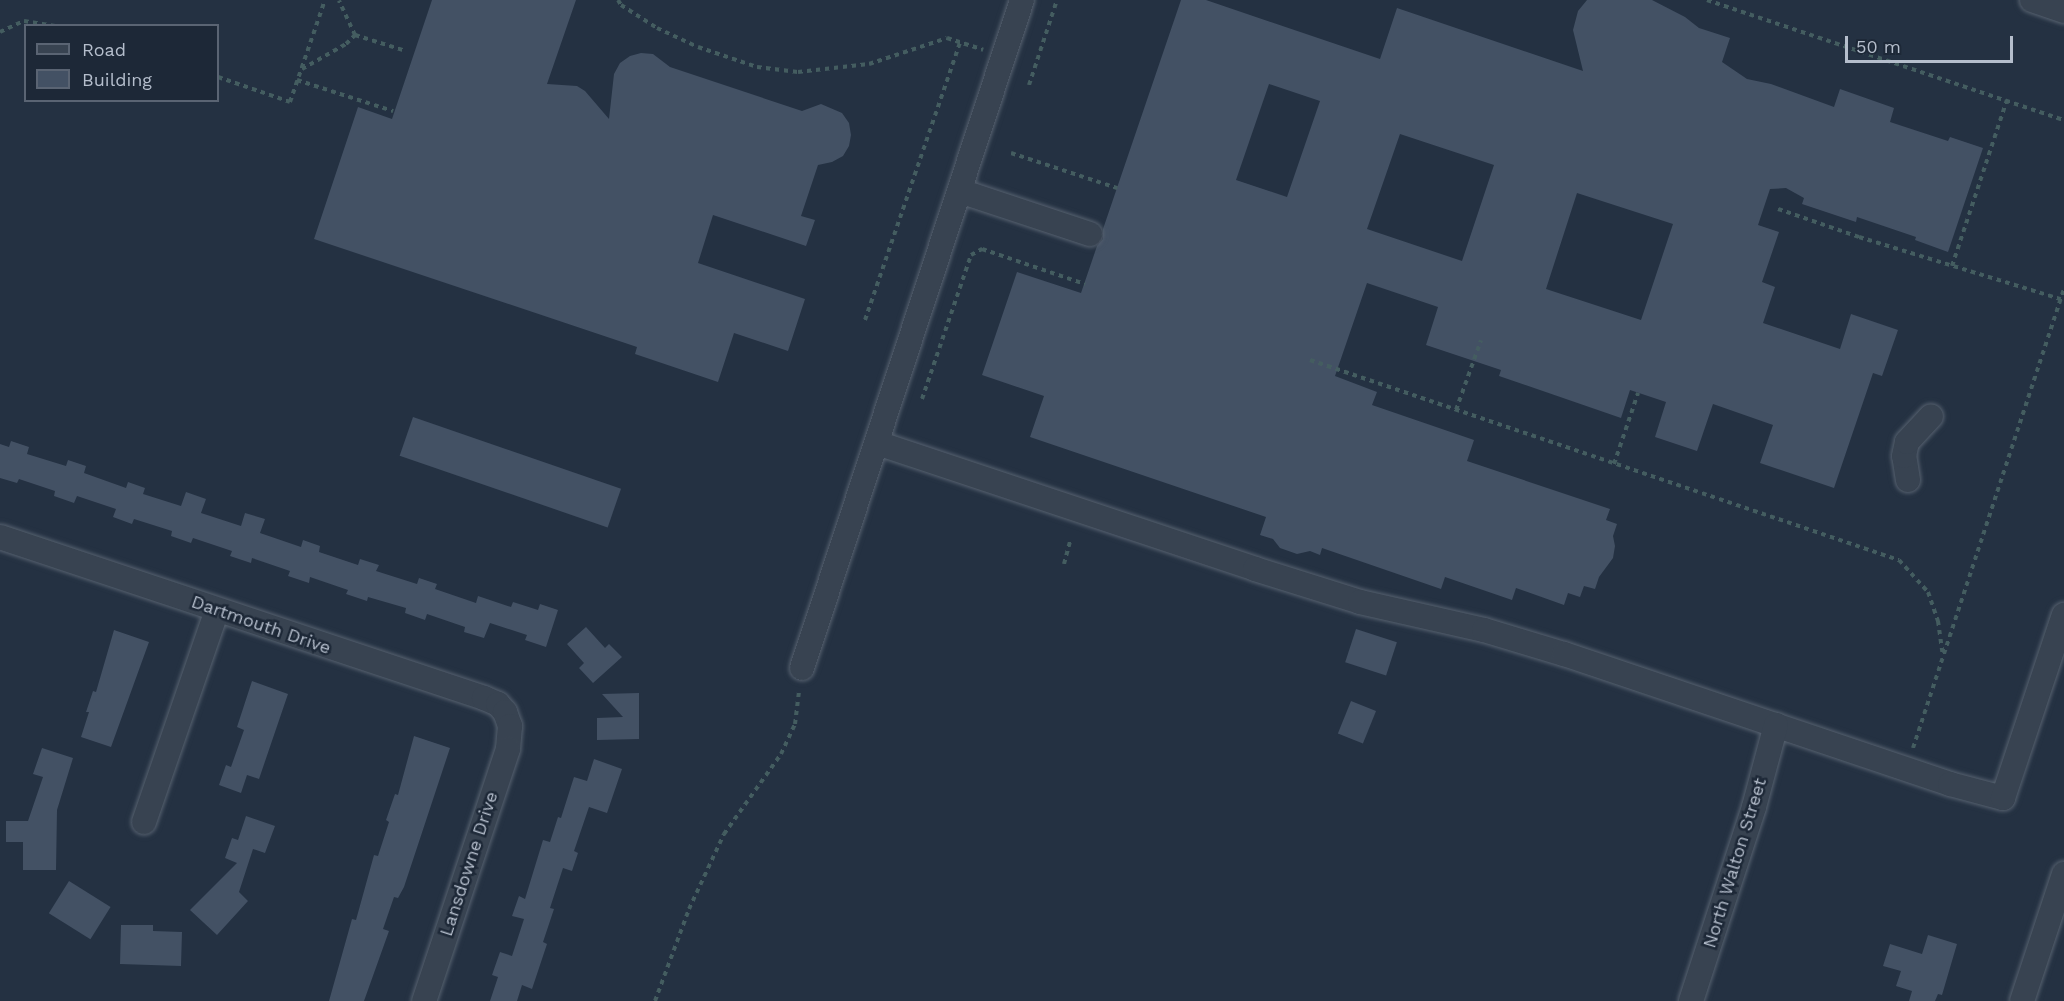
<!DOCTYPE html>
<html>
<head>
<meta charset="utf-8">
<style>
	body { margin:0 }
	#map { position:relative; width:2064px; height:1001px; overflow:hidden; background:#243142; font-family:"Work Sans",sans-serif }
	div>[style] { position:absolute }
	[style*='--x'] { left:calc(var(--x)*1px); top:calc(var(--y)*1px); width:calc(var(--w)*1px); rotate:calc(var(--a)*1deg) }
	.building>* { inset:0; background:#435164; transform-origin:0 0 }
	.path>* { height:4px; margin-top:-2px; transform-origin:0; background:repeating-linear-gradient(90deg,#445d60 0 4.5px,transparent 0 9px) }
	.roads { filter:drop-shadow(0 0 2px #56616f) drop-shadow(0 0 2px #56616f) }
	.minor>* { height:24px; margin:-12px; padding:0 12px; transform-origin:12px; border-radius:12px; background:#384351 }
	span { translate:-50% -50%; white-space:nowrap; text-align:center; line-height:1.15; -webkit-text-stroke:5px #1d2837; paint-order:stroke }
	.street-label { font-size:18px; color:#b5becc }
	.legend { position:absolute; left:24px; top:24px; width:195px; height:78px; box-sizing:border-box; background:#1d2837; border:2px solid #5a6473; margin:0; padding:8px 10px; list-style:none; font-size:18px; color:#b5becc }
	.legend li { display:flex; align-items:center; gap:12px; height:30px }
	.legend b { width:30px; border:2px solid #5a6473 }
	.scale { position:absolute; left:1845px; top:36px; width:168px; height:27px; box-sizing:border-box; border:3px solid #b5becc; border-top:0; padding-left:8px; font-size:18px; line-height:21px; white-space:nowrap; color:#b5becc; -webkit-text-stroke:4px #1d2837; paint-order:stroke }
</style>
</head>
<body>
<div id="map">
	<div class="building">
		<i style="clip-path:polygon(432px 0,576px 0,547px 84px,577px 86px,585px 91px,609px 119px,614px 74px,620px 63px,630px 56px,641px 53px,653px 54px,670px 67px,802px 111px,821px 104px,842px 113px,849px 123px,851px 135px,849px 146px,843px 156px,832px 162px,818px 165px,801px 216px,815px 220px,806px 246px,713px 215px,698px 263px,805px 299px,788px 351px,734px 333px,718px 382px,635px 354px,637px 347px,314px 239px,358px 107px,392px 119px)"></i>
		<i style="clip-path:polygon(evenodd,1181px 0,1206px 0,1380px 59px,1397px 8px,1583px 71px,1573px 30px,1578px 11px,1587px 0,1652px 0,1685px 17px,1699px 28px,1730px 38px,1722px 62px,1747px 79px,1771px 84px,1834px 107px,1840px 89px,1894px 108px,1890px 122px,1948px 141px,1950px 137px,1983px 148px,1948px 252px,1915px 240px,1916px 237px,1857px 217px,1856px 222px,1802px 204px,1804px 198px,1786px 188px,1770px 189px,1758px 225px,1779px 232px,1762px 282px,1775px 287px,1763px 323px,1840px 349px,1851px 314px,1898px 330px,1882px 376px,1873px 373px,1834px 488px,1760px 463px,1773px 425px,1713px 404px,1697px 451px,1655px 437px,1666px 402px,1630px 390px,1621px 418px,1499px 376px,1501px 370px,1426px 345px,1438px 307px,1367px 283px,1335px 376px,1377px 392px,1372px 405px,1474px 440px,1467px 461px,1610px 509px,1606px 520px,1617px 524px,1613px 536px,1615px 546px,1613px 558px,1599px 577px,1595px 589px,1584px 586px,1580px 597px,1568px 593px,1564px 605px,1516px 588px,1512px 600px,1445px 577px,1441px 589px,1322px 548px,1320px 555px,1310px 551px,1297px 554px,1280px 548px,1273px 539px,1260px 535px,1266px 517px,1030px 437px,1044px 396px,982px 375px,1017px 272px,1081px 293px,1097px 246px,1103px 239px,1103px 229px,1181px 0,1269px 84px,1320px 101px,1287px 197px,1236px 180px,1269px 84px,1181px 0,1400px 134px,1494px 165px,1462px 261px,1367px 229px,1400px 134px,1181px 0,1577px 193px,1673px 224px,1641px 320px,1546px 289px,1577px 193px)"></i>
		<i style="left:413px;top:417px;width:220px;height:41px;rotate:19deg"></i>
		<i style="clip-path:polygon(11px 441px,29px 447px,27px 454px,66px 466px,68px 460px,86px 466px,84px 473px,126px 488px,128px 482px,145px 488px,143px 494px,181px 506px,186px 492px,206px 499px,201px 513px,241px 526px,245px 513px,265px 519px,260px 533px,301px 547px,303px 540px,320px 546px,319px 552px,358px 565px,360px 559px,379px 565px,376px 571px,417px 584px,419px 578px,437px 584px,435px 589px,476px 603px,478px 596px,511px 607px,513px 602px,538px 610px,540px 604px,558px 610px,546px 647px,525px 640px,527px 635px,490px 623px,484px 638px,464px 632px,465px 627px,427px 614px,425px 620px,405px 613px,406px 608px,368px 597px,367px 601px,346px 594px,348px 590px,310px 577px,309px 583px,288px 576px,290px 571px,252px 558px,251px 563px,230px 556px,232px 551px,193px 538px,191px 543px,171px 536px,172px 531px,134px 519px,132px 524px,113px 517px,116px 509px,77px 496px,74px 503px,54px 496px,55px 491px,19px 479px,17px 483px,0 478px,0 444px,9px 447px)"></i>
		<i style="clip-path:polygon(586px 627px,605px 648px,609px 644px,622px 657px,593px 683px,579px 668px,584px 663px,567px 644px)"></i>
		<i style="left:1356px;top:629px;width:43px;height:35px;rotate:18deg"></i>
		<i style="clip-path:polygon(114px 630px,149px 642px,111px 747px,81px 737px,89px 712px,86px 712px,93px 691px,96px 692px)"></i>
		<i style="clip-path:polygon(252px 681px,288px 694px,259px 779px,247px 775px,241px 793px,219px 785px,226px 765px,231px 767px,244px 730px,237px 727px)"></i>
		<i style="clip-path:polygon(639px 693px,639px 739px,597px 740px,597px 718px,623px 717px,602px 694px)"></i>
		<i style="left:1351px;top:701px;width:27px;height:35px;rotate:22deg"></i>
		<i style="clip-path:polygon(414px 736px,450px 748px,404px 887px,398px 898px,394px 897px,383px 929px,389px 931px,364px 1001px,329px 1001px,352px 919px,356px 920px,374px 855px,378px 856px,389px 822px,386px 820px,395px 794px,398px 795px)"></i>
		<i style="clip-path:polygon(42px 748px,73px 758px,57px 810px,56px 870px,23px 870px,23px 842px,6px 842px,6px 821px,28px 821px,43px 777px,33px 774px)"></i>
		<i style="clip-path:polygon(594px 759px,622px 769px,607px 813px,589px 807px,574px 851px,578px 853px,572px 871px,563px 868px,550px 908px,554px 909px,543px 942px,547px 944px,532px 989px,522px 985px,517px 1001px,490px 1001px,498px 977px,492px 975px,500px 952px,512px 956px,524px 919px,512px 916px,519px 896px,525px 899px,543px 840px,550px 842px,558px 817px,561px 818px,574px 777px,587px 781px)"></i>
		<i style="clip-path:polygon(246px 816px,275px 826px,265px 853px,253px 849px,239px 892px,248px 901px,217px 935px,190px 910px,237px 863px,225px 858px,232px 838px,238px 840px)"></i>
		<i style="left:69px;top:881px;width:49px;height:38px;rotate:32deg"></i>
		<i style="clip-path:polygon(121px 925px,153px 925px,153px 931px,182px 932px,181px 966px,120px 964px)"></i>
		<i style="clip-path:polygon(1928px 935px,1957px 944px,1942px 995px,1938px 994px,1935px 1001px,1909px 1001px,1912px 991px,1896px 986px,1901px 971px,1883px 966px,1890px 944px,1922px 954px)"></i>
	</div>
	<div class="path">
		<i style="--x:618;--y:0;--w:6;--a:59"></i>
		<i style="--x:621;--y:5;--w:43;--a:32.6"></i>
		<i style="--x:657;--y:28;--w:45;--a:24.9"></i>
		<i style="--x:698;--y:47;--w:62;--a:18.7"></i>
		<i style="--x:757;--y:67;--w:41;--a:7"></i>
		<i style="--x:798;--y:72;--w:71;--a:-6.4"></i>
		<i style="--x:869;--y:64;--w:82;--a:-18.4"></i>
		<i style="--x:947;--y:38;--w:38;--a:18"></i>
		<i style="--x:1707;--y:0;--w:377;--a:18.6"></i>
		<i style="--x:0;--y:32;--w:26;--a:-25"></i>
		<i style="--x:24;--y:21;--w:33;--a:9"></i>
		<i style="--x:355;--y:35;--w:53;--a:17.4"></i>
		<i style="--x:302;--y:69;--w:51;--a:-29.6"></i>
		<i style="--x:346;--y:44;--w:13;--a:-45"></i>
		<i style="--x:355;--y:35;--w:38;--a:-115"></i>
		<i style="--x:218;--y:77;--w:76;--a:19.1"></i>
		<i style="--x:290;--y:102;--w:108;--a:-71.1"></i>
		<i style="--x:297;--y:80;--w:101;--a:17.9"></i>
		<i style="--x:1029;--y:85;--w:89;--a:-71.8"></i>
		<i style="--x:1011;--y:153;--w:112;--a:18.3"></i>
		<i style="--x:1778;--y:209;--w:86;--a:19.1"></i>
		<i style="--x:1859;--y:237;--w:211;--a:17.1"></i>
		<i style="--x:1952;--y:266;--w:175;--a:-71.7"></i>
		<i style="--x:865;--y:320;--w:294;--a:-71.1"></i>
		<i style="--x:1310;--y:360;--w:622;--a:18.76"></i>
		<i style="--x:1899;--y:560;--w:43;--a:47.8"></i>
		<i style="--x:1928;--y:592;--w:31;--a:71"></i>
		<i style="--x:1938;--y:621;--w:35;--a:82"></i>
		<i style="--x:922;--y:399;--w:152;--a:-71.2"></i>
		<i style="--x:971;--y:255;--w:13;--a:-29"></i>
		<i style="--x:982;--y:249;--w:109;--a:18.8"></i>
		<i style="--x:1456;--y:410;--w:74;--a:-70.3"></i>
		<i style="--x:1614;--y:464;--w:75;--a:-71.3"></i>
		<i style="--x:1064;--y:564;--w:24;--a:-75"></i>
		<i style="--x:1913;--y:748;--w:482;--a:-71.8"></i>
		<i style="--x:655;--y:1001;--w:98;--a:-69.7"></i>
		<i style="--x:689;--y:909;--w:83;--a:-65"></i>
		<i style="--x:724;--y:834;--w:98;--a:-54.5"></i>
		<i style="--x:781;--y:754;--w:33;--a:-65"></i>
		<i style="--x:795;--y:724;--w:35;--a:-83"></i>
	</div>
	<div class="roads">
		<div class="minor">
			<i style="--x:2032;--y:0;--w:34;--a:19"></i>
			<i style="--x:960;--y:191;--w:137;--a:18.3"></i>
			<i style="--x:877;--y:443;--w:398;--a:18.4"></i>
			<i style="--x:1255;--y:569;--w:110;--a:17.4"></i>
			<i style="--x:1360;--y:602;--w:127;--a:12.7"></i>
			<i style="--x:1484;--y:630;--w:84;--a:16.7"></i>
			<i style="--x:1564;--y:654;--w:407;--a:18.6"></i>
			<i style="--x:1950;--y:784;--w:55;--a:14.8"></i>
			<i style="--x:2003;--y:798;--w:193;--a:-71.6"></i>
			<i style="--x:1908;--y:480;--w:24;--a:-99"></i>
			<i style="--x:1904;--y:456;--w:14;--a:-78"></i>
			<i style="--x:1907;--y:442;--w:35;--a:-47"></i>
			<i style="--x:0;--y:537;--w:510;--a:18.4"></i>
			<i style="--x:484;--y:698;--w:15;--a:23"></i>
			<i style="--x:498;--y:704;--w:11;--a:49"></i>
			<i style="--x:505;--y:712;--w:15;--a:70"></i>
			<i style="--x:510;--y:726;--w:23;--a:95"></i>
			<i style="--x:508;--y:749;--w:266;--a:108.4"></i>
			<i style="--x:802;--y:668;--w:703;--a:-71.77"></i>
			<i style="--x:144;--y:822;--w:224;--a:-71"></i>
			<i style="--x:1691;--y:1001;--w:204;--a:-72"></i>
			<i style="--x:1754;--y:807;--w:85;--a:-75"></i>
			<i style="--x:2022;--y:1001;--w:134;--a:-71.7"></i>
		</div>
	</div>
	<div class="street-label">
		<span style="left:261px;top:625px;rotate:19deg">Dartmouth Drive</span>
		<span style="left:1735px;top:863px;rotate:-73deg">North Walton Street</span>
		<span style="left:469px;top:864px;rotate:-72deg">Lansdowne Drive</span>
	</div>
	<ul class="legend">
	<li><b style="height:8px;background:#384351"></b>Road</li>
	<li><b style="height:16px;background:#435164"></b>Building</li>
	</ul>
	<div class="scale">50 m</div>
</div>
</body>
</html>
